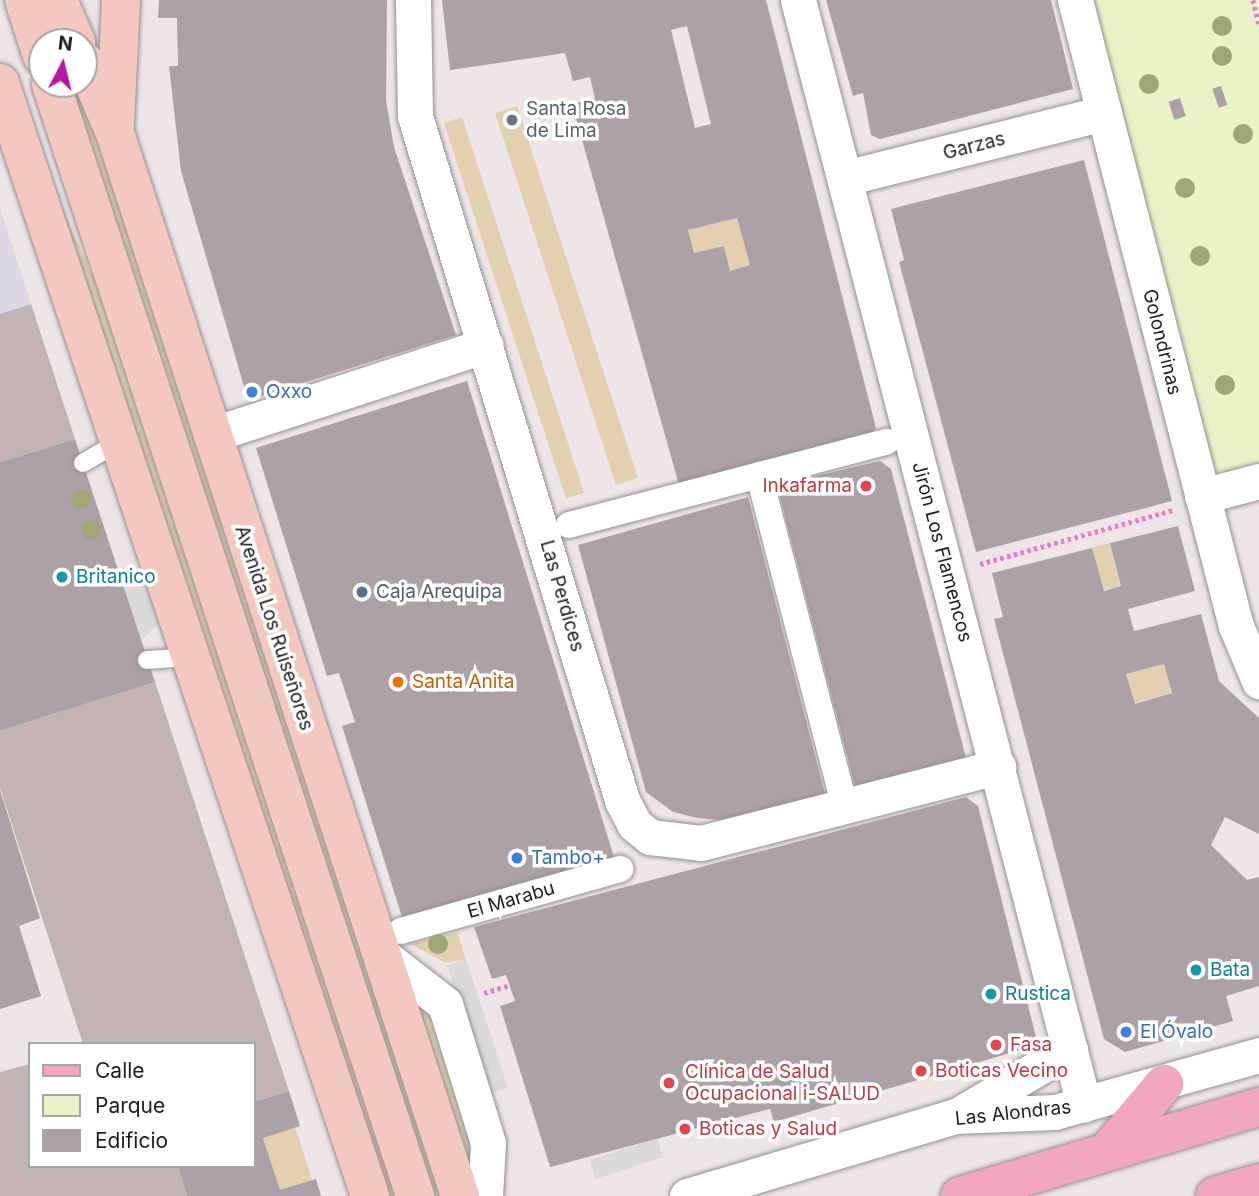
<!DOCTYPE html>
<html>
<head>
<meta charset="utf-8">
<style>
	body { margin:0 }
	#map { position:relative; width:1259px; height:1196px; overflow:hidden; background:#eee5e7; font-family:Inter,sans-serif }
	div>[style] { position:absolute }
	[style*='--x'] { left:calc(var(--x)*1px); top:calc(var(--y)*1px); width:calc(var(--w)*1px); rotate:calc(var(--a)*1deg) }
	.industrial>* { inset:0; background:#dcd8e6 }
	.construction>* { inset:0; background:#c1b4b2 }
	.grass>* { inset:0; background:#e2d0b1; transform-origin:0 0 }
	.park>* { inset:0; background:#eaf3c7 }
	.parking>* { inset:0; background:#dadada; transform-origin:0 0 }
	.building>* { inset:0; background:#aca1a6; transform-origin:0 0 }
	.path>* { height:4.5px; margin-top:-2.25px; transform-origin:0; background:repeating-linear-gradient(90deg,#e97bd1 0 3.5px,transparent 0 7px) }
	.roads { filter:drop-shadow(0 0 2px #929292) drop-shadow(0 0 2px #929292) }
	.service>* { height:18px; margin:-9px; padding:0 9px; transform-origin:9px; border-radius:9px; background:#fff }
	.pedestrian>* { height:26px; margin:-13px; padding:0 13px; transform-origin:13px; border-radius:13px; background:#fff }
	.minor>* { height:35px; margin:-17.5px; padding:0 17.5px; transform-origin:17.5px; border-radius:17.5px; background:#fff }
	.secondary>* { height:38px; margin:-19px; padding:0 19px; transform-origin:19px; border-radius:19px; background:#f2c8bf }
	.primary>* { height:38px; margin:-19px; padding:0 19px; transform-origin:19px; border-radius:19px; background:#f1a7be }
	.trees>* { width:20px; height:20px; margin:-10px; border-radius:50%; background:#9fa575 }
	.dots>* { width:19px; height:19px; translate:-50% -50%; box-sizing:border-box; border:4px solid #fff; border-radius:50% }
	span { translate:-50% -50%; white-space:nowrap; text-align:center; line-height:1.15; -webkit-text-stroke:7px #fff; paint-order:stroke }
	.worship-label { font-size:19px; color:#5b616d }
	.left { translate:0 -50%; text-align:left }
	.street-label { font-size:19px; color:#1e1e1e }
	.shop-label { font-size:19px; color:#366cbe }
	.health-label { font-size:19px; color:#be3a42 }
	.right { translate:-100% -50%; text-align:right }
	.culture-label { font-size:19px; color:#0d838f }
	.service-label { font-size:19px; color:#4e5e75 }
	.food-label { font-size:19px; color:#c56008 }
	.legend { position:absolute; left:28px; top:1042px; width:228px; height:126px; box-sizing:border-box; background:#fff; border:2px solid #a5a5a5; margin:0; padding:9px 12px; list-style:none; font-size:21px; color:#1e1e1e }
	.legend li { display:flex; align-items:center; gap:14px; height:35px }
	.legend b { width:35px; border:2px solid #a5a5a5 }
	.north { position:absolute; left:28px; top:28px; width:70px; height:70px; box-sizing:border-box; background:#fff; border:2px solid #a5a5a5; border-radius:50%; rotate:7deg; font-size:19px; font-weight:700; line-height:28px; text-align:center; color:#1e1e1e }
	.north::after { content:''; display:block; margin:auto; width:24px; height:32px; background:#b517a2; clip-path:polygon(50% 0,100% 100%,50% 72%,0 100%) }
</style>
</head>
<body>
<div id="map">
	<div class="industrial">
		<i style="clip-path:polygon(0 208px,31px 304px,0 314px)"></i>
	</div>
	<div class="construction">
		<i style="clip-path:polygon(31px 304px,75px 439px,0 462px,0 314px)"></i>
		<i style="clip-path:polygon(155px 682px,289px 1091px,254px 1102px,254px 1044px,83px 1044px,0 788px,0 731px)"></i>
		<i style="clip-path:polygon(30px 1064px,30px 1166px,178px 1166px,187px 1196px,0 1196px,0 1072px)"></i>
	</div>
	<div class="grass">
		<i style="clip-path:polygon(64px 84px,77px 84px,150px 287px,443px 1196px,435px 1196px)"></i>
		<i style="left:517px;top:106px;width:391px;height:23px;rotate:72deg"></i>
		<i style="left:462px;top:117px;width:395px;height:19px;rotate:72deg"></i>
		<i style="clip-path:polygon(36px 151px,99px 290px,397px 1196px,388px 1196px)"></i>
		<i style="clip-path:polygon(737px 218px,750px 265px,730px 271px,724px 246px,694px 253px,688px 230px)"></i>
		<i style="left:1110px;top:543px;width:44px;height:19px;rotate:76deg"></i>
		<i style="left:1164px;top:664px;width:30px;height:39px;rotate:75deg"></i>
		<i style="clip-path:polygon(457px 932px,466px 959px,446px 963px,411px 944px)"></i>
		<i style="clip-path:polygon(413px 1001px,430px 1010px,473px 1140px,469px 1166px)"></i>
		<i style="left:295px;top:1127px;width:56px;height:34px;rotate:72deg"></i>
	</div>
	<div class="park">
		<i style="clip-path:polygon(1087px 0,1259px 0,1259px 469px,1227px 478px,1208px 465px)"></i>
	</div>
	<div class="parking">
		<i style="clip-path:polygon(145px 571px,161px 621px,141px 640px,123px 585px)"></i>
		<i style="left:466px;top:959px;width:135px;height:20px;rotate:72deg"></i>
		<i style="left:657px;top:1138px;width:20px;height:71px;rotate:72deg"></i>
	</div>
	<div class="building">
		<i style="clip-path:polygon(159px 0,387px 0,386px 100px,394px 147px,456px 335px,248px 400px,181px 171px,169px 66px,178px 66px,177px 18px,158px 18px)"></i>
		<i style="clip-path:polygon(evenodd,442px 0,766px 0,876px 428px,868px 437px,679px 485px,572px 104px,595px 98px,590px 77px,573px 81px,565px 53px,450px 70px,442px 0,687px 26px,711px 124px,695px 128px,671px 30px,687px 26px,442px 0,737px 218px,750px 265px,730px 271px,724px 246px,694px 253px,688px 230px,737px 218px)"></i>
		<i style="clip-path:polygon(826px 0,1051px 0,1073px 89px,880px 139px,871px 135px,863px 93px,853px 96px)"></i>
		<i style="left:1221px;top:86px;width:20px;height:9px;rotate:72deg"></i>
		<i style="left:1180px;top:98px;width:19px;height:12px;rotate:72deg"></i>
		<i style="clip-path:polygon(1084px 160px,1172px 501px,976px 552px,899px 262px,904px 260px,891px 209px)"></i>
		<i style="clip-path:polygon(467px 381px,614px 857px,402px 917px,342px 726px,355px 722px,339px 673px,327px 676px,256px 448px)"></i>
		<i style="clip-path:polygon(75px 439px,155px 682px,0 731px,0 462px)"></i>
		<i style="clip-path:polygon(880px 461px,891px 469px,966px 758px,855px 786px,777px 485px)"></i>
		<i style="clip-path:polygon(748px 497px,825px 794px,721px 820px,697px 818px,673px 812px,646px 792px,578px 545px)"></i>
		<i style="clip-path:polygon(evenodd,1178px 526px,1195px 591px,1128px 609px,1134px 631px,1201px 614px,1219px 681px,1259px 718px,1259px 834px,1225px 817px,1211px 845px,1247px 880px,1259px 877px,1259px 986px,1226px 996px,1233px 1021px,1125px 1052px,1104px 1039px,994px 619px,1003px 617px,992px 573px,1092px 548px,1104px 591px,1121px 586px,1110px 543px,1178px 526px,1164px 664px,1172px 693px,1135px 704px,1126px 674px,1164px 664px)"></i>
		<i style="clip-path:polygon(0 790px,40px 918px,19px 926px,41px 996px,0 1009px)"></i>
		<i style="clip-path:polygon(966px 797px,978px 806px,1038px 1045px,774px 1122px,770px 1109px,550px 1167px,500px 1006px,515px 1001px,506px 975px,492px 979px,474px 927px)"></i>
		<i style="clip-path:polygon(289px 1091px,300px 1126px,263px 1138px,280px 1190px,316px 1179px,321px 1196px,187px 1196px,178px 1166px,254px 1166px,254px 1102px)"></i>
	</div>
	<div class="path">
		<i style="--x:1253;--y:0;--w:25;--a:76"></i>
		<i style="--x:980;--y:564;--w:201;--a:-15.6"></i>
		<i style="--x:484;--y:993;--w:27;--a:-17"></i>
		<i style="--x:949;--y:1071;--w:3;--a:90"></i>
	</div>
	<div class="roads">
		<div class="service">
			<i style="--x:83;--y:463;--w:42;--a:-30.3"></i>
			<i style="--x:147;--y:660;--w:43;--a:-4"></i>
		</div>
		<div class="pedestrian">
			<i style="--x:759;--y:475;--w:326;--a:75.5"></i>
			<i style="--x:569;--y:525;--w:328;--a:-14.7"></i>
			<i style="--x:401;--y:931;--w:228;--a:-15.8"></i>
		</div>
		<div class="minor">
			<i style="--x:413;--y:0;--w:116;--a:89"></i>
			<i style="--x:415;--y:116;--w:715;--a:73.16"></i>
			<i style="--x:622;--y:800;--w:27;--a:63"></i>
			<i style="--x:634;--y:824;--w:21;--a:39"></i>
			<i style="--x:650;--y:837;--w:51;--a:6.7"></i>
			<i style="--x:701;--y:843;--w:307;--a:-14.4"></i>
			<i style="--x:798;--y:0;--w:1141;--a:75.49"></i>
			<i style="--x:1075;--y:0;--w:646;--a:75.58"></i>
			<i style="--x:1236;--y:626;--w:60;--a:67.3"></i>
			<i style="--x:845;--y:178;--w:267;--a:-14.1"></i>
			<i style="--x:211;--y:435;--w:289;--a:-18.1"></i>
			<i style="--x:1202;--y:496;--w:59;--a:-14.7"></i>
			<i style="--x:381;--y:954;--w:81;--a:38"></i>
			<i style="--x:445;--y:1004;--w:145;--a:72.8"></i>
			<i style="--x:488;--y:1143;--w:53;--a:93.2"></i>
			<i style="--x:958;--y:1115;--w:130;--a:-30.5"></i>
			<i style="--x:687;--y:1196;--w:280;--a:-16.6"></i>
			<i style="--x:955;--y:1116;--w:100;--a:-2.3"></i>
			<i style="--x:1055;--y:1112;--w:212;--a:-15.6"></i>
		</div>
		<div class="secondary">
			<i style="--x:24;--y:0;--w:59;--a:72.2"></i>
			<i style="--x:58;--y:0;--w:46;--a:66.8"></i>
			<i style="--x:84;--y:61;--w:78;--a:66.7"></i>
			<i style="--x:115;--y:133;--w:1118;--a:72.02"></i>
			<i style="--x:0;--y:83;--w:1173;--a:71.61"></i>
			<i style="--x:51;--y:84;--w:1170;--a:71.87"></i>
			<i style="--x:115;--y:124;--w:124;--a:-87.2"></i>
		</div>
		<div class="primary">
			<i style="--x:1107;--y:1152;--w:89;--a:-50"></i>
			<i style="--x:960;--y:1196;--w:312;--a:-16.6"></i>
			<i style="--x:1215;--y:1196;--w:46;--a:-16.5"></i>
		</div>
	</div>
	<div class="trees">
		<i style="left:1222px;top:26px"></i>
		<i style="left:1222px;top:56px"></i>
		<i style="left:1149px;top:84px"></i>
		<i style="left:1243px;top:134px"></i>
		<i style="left:1185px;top:188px"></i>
		<i style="left:1200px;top:256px"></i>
		<i style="left:1225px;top:385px"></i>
		<i style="left:81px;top:499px"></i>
		<i style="left:91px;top:530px"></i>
		<i style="left:438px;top:944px"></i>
	</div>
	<div class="dots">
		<i style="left:512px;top:120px;background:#6b7280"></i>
		<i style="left:252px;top:392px;background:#3f7fe0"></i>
		<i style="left:866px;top:486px;background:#e0444e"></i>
		<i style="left:62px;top:577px;background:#0f9aa8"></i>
		<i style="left:362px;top:592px;background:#5c6f8a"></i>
		<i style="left:398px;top:682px;background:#e8710a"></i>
		<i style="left:517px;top:858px;background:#3f7fe0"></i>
		<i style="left:1196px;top:970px;background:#0f9aa8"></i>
		<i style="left:991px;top:994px;background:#0f9aa8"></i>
		<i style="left:1126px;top:1032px;background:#3f7fe0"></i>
		<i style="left:996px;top:1045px;background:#e0444e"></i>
		<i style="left:921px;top:1071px;background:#e0444e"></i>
		<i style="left:669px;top:1083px;background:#e0444e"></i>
		<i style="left:685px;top:1129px;background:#e0444e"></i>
	</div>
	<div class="worship-label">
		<span class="left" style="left:526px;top:120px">Santa Rosa<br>de Lima</span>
	</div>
	<div class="street-label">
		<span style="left:974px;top:146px;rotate:-14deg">Garzas</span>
		<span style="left:1162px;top:342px;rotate:76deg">Golondrinas</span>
		<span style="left:942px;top:552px;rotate:75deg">Jirón Los Flamencos</span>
		<span style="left:562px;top:596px;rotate:74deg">Las Perdices</span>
		<span style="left:274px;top:628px;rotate:72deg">Avenida Los Ruiseñores</span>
		<span style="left:511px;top:900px;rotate:-16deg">El Marabu</span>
		<span style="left:1013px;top:1113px;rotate:-6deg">Las Alondras</span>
	</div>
	<div class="shop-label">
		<span class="left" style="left:266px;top:392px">Oxxo</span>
		<span class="left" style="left:531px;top:858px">Tambo+</span>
		<span class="left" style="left:1140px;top:1032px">El Óvalo</span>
	</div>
	<div class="health-label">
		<span class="right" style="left:852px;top:486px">Inkafarma</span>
		<span class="left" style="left:1010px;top:1045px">Fasa</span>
		<span class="left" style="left:935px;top:1071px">Boticas Vecino</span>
		<span class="left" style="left:685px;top:1083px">Clínica de Salud<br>Ocupacional i-SALUD</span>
		<span class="left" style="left:699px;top:1129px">Boticas y Salud</span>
	</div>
	<div class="culture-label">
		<span class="left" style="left:76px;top:577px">Britanico</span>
		<span class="left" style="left:1210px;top:970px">Bata</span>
		<span class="left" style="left:1005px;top:994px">Rustica</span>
	</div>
	<div class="service-label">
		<span class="left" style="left:376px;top:592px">Caja Arequipa</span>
	</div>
	<div class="food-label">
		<span class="left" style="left:412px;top:682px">Santa Anita</span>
	</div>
	<ul class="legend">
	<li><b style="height:9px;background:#f1a7be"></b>Calle</li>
	<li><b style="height:19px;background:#eaf3c7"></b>Parque</li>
	<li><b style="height:19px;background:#aca1a6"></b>Edificio</li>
	</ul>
	<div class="north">N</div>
</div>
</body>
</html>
